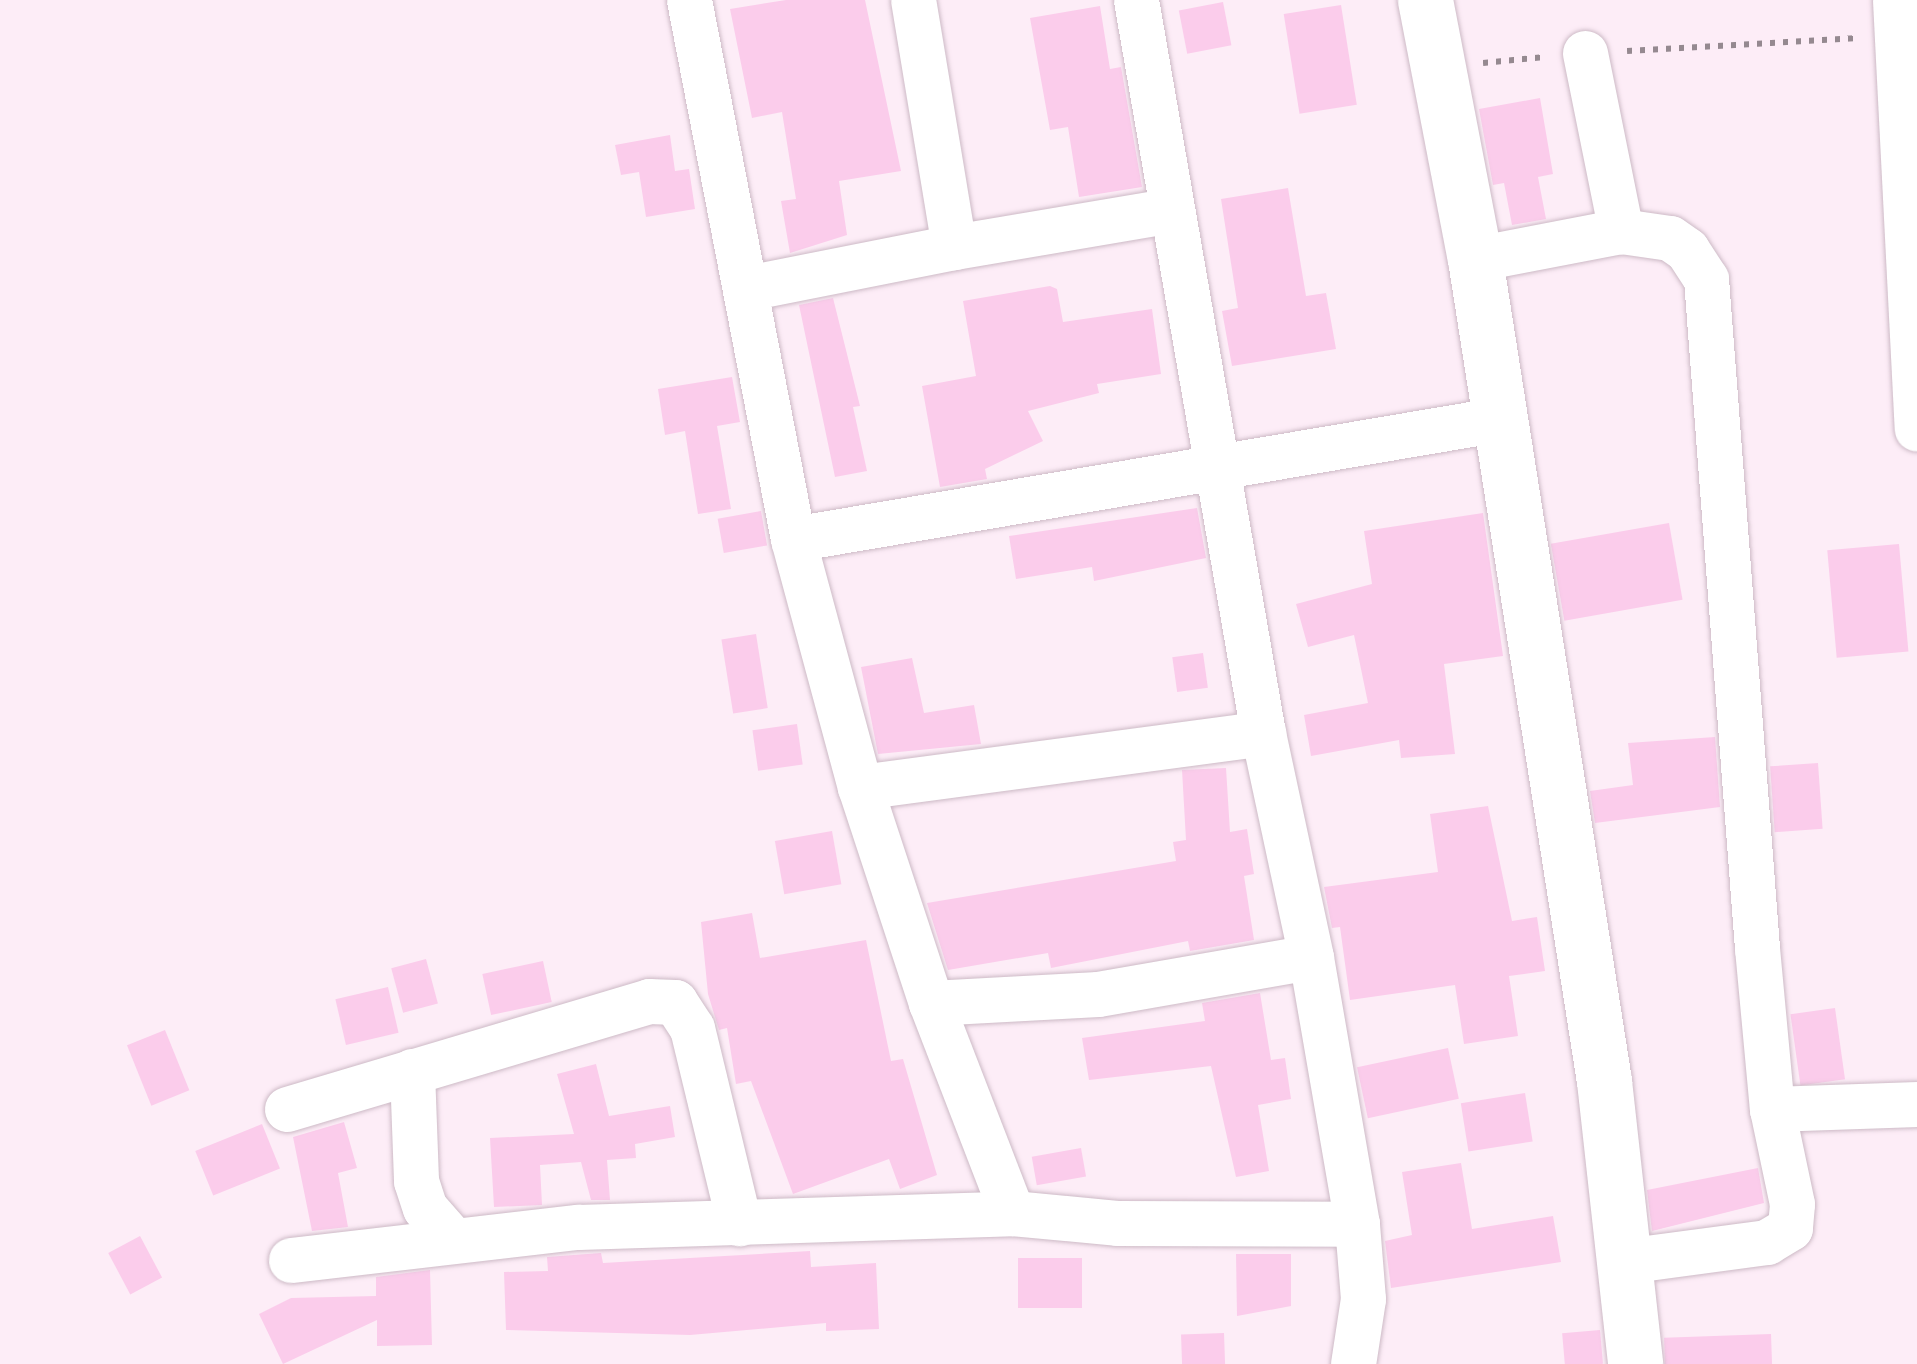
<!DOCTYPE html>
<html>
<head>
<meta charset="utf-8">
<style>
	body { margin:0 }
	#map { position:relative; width:1917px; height:1364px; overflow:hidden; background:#fdedf7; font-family:"Fira Sans",sans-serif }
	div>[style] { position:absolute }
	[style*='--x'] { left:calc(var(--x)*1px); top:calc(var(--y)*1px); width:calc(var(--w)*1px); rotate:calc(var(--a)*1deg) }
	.building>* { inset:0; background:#fbcceb; transform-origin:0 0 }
	.path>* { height:6px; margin-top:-3px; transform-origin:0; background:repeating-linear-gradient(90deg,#958990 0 5px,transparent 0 13px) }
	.roads { filter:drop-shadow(0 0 2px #cdbac6) drop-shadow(0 0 2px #cdbac6) }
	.street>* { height:45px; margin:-22.5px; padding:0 22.5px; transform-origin:22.5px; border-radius:22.5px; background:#fff }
	.secondary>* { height:55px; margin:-27.5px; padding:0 27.5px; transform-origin:27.5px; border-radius:27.5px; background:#fff }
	span { translate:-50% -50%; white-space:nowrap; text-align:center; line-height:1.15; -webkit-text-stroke:8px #fff; paint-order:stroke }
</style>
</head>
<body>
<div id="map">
	<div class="building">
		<i style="clip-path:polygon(786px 0,865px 0,901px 171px,839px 181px,847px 235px,790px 253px,781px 201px,796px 199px,782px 112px,752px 118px,730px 9px)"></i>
		<i style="left:1223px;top:2px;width:44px;height:45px;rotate:79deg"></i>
		<i style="left:1341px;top:5px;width:101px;height:58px;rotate:81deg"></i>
		<i style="clip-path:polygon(1100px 6px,1110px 69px,1121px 67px,1142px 187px,1079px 197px,1068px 127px,1050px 130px,1030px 18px)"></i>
		<i style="clip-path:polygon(1540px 98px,1553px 174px,1538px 177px,1546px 219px,1512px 225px,1504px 183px,1493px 185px,1479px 109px)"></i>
		<i style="clip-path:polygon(670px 135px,675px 171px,689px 169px,695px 209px,646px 217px,639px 172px,621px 175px,615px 145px)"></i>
		<i style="clip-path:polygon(1288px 188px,1306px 296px,1326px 293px,1336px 349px,1232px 366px,1222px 311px,1238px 308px,1221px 199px)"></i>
		<i style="clip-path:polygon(1050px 286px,1057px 289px,1063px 322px,1152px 309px,1161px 374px,1097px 384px,1099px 393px,1028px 411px,1043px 441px,985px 469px,987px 479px,940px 487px,922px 386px,976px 376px,963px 301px)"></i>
		<i style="clip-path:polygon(833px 298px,860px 406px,853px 407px,867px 471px,835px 477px,799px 305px)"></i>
		<i style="clip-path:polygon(732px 377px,740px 422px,717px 426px,731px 509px,698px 514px,685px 431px,665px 435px,658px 389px)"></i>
		<i style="clip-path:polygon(1197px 508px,1206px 558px,1094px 581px,1092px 567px,1016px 579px,1009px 536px)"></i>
		<i style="left:761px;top:511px;width:35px;height:44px;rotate:80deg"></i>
		<i style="clip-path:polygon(1483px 513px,1503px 656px,1444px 664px,1455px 754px,1401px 758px,1399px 740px,1311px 756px,1304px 715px,1368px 703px,1354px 635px,1308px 647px,1296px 604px,1372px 584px,1364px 531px)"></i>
		<i style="left:1669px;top:523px;width:78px;height:120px;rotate:80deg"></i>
		<i style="left:1899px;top:544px;width:108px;height:72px;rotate:85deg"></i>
		<i style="left:756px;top:634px;width:75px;height:35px;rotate:81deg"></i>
		<i style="left:1203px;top:653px;width:35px;height:31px;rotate:82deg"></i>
		<i style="clip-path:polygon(912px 658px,924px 713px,974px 705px,981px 744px,878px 754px,861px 667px)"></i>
		<i style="left:797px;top:724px;width:41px;height:45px;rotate:82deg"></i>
		<i style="clip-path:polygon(1715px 737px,1720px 807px,1595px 823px,1590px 791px,1633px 785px,1628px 743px)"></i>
		<i style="left:1818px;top:763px;width:66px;height:48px;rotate:86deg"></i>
		<i style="clip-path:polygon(1226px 768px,1230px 832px,1247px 829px,1254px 874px,1244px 876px,1254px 940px,1190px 951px,1188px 941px,1051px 968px,1048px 953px,948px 970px,927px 903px,1176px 861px,1173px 842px,1186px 840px,1182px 770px)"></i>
		<i style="clip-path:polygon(1488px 806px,1512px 921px,1537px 917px,1545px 971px,1509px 976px,1518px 1036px,1464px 1044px,1455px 985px,1350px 1000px,1340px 927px,1332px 928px,1324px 887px,1438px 872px,1430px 814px)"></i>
		<i style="left:832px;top:831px;width:54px;height:58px;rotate:80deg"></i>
		<i style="clip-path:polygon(752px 913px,760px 958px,866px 940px,891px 1061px,903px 1059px,937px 1175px,900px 1189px,889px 1159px,793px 1194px,751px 1081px,736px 1084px,727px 1028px,719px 1030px,708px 994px,701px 922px)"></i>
		<i style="left:426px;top:959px;width:46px;height:36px;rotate:75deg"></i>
		<i style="left:543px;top:961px;width:42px;height:62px;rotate:78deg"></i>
		<i style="left:388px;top:987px;width:47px;height:54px;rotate:77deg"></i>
		<i style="clip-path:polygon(1260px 993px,1271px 1060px,1285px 1058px,1291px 1099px,1258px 1105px,1269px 1171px,1236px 1177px,1211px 1066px,1089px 1080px,1082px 1038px,1205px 1021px,1202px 1003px)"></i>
		<i style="left:1835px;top:1008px;width:72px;height:45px;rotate:82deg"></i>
		<i style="left:165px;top:1030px;width:65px;height:41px;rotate:68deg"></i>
		<i style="left:1448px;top:1048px;width:52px;height:93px;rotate:78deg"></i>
		<i style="clip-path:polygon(596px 1064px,609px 1116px,670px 1106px,675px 1137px,635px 1144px,636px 1158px,607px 1160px,610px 1200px,591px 1200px,581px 1162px,540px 1165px,542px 1205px,494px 1207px,490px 1138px,574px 1134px,557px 1074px)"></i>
		<i style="left:1525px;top:1093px;width:49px;height:65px;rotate:81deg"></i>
		<i style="clip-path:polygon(344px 1122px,357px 1168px,338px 1173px,348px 1227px,312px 1231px,293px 1137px)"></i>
		<i style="left:262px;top:1124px;width:48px;height:72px;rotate:68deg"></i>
		<i style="left:1081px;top:1148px;width:29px;height:50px;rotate:80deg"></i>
		<i style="clip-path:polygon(1461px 1163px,1472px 1229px,1553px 1216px,1561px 1262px,1391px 1288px,1385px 1241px,1412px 1235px,1402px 1172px)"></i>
		<i style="clip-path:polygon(1758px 1168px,1764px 1203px,1652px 1231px,1647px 1190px)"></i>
		<i style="left:140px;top:1236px;width:47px;height:36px;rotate:62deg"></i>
		<i style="clip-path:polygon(810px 1251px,811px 1267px,876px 1263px,879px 1329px,826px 1331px,826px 1323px,690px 1335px,506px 1330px,504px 1272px,548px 1271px,547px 1257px,601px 1253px,603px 1263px)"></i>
		<i style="clip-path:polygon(1236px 1254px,1291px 1254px,1291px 1306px,1237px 1316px)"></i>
		<i style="left:1082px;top:1258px;width:50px;height:64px;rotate:90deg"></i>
		<i style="clip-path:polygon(430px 1270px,432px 1345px,377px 1346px,377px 1320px,283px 1364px,259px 1314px,291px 1298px,376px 1296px,376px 1277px)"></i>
		<i style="left:1600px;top:1330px;width:34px;height:38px;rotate:85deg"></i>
		<i style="left:1224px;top:1333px;width:31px;height:43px;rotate:88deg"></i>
		<i style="left:1771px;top:1334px;width:30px;height:107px;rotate:88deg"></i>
	</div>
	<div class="path">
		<i style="--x:1627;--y:51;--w:232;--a:-3.2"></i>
		<i style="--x:1483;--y:63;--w:62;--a:-5.5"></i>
	</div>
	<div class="roads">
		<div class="street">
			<i style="--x:689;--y:0;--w:549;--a:79.08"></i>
			<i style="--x:793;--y:539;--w:257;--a:74.9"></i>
			<i style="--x:860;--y:787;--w:227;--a:71.8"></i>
			<i style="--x:931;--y:1003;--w:225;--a:68.9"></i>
			<i style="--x:1895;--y:0;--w:429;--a:87.1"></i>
			<i style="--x:1585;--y:53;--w:182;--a:78.6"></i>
			<i style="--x:1621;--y:231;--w:49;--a:8.1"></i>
			<i style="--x:1670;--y:238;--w:21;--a:35"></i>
			<i style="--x:1687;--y:250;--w:35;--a:57"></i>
			<i style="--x:1706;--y:279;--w:671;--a:85.64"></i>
			<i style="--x:1757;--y:948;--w:162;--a:84.7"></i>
			<i style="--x:1772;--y:1109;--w:97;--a:78.1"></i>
			<i style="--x:1792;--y:1204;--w:24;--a:95"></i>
			<i style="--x:1790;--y:1228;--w:27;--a:149"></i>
			<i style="--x:1767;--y:1242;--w:143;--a:172.4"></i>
			<i style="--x:954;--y:247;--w:221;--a:-9.6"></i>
			<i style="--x:1475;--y:259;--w:149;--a:-10.9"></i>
			<i style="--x:747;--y:288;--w:211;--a:-11.2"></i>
			<i style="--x:954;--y:247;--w:250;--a:-99.4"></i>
			<i style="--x:793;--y:539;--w:717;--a:-9.63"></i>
			<i style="--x:860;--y:787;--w:407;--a:-7.6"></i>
			<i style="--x:931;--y:1003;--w:167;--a:-3.1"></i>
			<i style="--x:1098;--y:994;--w:216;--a:-9.9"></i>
			<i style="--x:412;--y:1071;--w:110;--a:87.9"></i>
			<i style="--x:416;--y:1181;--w:28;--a:72"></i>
			<i style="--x:425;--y:1208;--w:41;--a:48.9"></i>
			<i style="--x:287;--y:1109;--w:378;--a:-16.6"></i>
			<i style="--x:649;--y:1001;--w:26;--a:2"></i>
			<i style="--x:675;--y:1002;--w:31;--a:57"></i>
			<i style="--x:692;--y:1028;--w:201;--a:76.4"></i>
			<i style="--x:1772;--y:1109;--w:145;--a:-2"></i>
			<i style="--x:291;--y:1260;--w:289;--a:-6.6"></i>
			<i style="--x:578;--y:1227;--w:434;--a:-1.8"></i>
			<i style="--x:1012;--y:1213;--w:105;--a:5.4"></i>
			<i style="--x:1117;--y:1223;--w:240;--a:0.2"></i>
			<i style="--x:1357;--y:1224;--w:271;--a:-99.8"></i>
			<i style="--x:1311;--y:957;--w:229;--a:-102.1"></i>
			<i style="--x:1263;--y:733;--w:744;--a:-99.83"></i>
			<i style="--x:1353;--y:1364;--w:66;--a:-81.3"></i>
			<i style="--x:1363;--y:1299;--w:75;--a:-94.6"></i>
		</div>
		<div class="secondary">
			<i style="--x:1425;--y:0;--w:264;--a:79.1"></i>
			<i style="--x:1475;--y:259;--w:832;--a:81.08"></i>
			<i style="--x:1604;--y:1081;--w:285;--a:83.7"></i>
		</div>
	</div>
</div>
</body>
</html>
